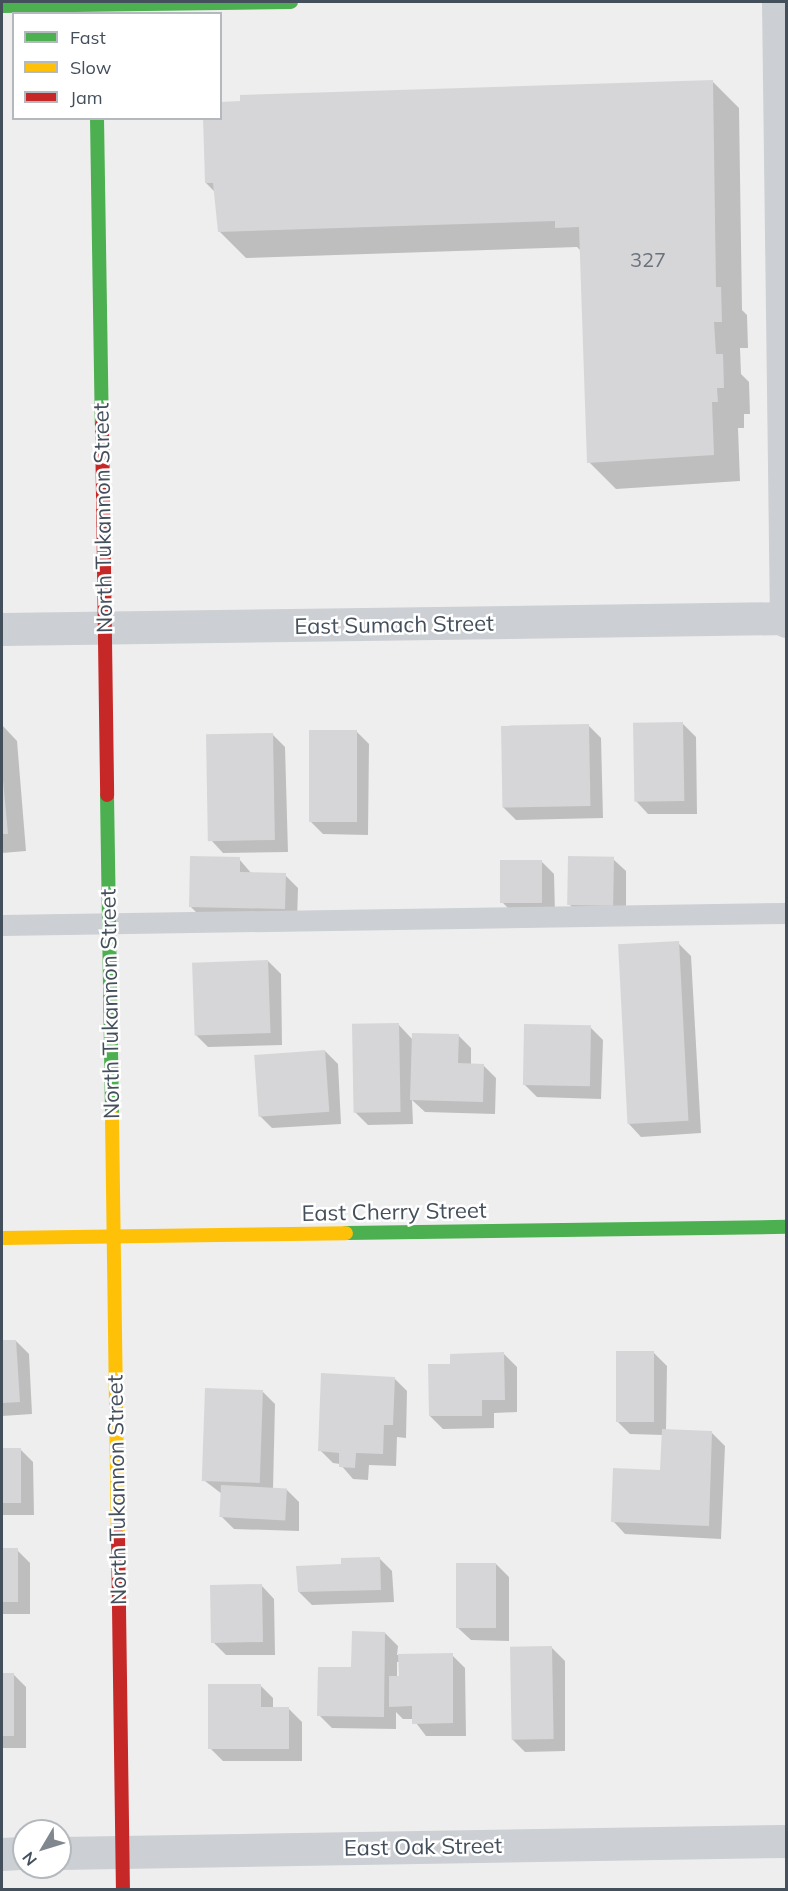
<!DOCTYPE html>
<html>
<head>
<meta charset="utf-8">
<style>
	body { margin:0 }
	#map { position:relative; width:788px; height:1891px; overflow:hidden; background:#efeeee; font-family:Mulish,sans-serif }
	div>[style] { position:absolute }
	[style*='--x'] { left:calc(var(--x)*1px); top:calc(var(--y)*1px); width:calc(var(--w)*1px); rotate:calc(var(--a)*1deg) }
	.shadow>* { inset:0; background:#0003 }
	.building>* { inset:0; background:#d6d6d9; transform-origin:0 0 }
	.lane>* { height:21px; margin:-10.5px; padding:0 10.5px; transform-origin:10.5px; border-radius:10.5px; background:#cccfd3 }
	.street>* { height:33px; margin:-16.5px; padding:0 16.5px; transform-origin:16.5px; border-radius:16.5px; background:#cccfd3 }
	.fast>* { height:14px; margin:-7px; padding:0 7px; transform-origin:7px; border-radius:7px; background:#4caf50 }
	.slow>* { height:14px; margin:-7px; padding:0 7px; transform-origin:7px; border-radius:7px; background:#ffc107 }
	.jam>* { height:14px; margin:-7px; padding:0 7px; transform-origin:7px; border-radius:7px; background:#c62828 }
	span { translate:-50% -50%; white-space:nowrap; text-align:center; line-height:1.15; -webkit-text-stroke:5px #fff; paint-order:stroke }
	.number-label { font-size:20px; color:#6a727c }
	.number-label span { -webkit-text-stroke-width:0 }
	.street-label { font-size:22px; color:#444f5c }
	.frame { position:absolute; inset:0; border:3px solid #444f5c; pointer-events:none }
	.legend { position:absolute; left:12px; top:12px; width:210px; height:108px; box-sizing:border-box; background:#fff; border:2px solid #b4b9be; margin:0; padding:8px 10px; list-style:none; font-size:18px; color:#444f5c }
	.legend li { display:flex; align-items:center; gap:12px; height:30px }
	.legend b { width:30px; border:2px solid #b4b9be }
	.north { position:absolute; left:12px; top:1819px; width:60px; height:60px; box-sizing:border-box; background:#fff; border:2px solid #b4b9be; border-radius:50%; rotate:232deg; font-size:16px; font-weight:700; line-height:24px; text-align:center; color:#444f5c }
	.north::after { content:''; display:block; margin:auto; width:21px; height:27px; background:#80878f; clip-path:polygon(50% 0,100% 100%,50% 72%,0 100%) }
</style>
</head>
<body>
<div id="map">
	<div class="shadow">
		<i style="clip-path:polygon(712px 81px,739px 108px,742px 310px,747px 315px,748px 348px,740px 348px,741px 374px,749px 382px,750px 414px,744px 414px,744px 428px,738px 428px,740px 481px,616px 489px,589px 462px,582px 252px,577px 247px,246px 258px,219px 231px,215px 192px,206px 183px,220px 118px)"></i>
		<i style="clip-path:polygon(683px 724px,696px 737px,697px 814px,648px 814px,636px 801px)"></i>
		<i style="clip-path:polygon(2px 725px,17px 741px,26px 851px,2px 853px)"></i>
		<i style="clip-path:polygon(588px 725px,601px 738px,603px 818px,516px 820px,503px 807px)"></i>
		<i style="clip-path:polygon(357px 732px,369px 744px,368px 835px,323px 834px,310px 821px)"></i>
		<i style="clip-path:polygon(272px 734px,285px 747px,288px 852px,223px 853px,211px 840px)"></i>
		<i style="clip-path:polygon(239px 859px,252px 874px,285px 875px,298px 888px,297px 922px,203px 919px,190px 906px)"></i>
		<i style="clip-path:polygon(613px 859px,626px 871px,626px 918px,582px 917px,569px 904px)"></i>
		<i style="clip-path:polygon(541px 861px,554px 874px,555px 914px,515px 915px,502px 902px)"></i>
		<i style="clip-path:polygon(678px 943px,691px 956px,701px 1133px,641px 1137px,629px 1124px)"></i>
		<i style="clip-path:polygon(268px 961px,281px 974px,282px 1045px,208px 1047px,195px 1034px)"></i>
		<i style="clip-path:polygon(398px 1024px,413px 1040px,458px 1035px,471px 1048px,471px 1065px,483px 1065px,496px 1078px,495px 1114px,425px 1112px,412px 1100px,413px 1124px,368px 1125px,355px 1112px)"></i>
		<i style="clip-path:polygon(590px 1027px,603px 1040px,601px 1099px,537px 1097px,524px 1084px)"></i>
		<i style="clip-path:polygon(325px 1051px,338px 1064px,341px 1124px,272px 1128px,259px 1115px)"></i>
		<i style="clip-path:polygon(16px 1341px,29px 1354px,32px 1414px,2px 1416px,2px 1342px)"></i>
		<i style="clip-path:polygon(654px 1353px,667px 1366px,666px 1430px,712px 1433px,725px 1446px,721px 1539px,625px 1534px,613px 1521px,662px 1472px,663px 1435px,630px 1434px,617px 1421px)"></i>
		<i style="clip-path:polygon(504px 1354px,517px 1367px,517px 1412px,494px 1413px,494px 1428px,443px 1429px,430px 1416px)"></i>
		<i style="clip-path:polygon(394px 1378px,407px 1391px,406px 1438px,397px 1437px,396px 1466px,369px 1465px,368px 1480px,353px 1479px,340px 1464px,333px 1463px,320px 1450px)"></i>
		<i style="clip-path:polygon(262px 1391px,275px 1404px,273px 1489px,286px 1489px,299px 1502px,299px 1531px,234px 1529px,221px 1516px,222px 1494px,205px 1481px)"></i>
		<i style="clip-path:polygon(2px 1449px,20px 1449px,33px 1462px,34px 1515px,2px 1515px)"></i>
		<i style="clip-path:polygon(2px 1550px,17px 1550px,30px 1563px,30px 1614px,2px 1614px)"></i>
		<i style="clip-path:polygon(379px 1558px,392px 1571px,394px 1602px,312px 1605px,299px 1592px,343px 1565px)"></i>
		<i style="clip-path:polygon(496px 1564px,509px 1577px,509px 1641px,471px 1640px,458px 1628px)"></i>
		<i style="clip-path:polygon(262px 1586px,274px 1599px,275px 1655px,226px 1655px,213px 1642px)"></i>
		<i style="clip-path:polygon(evenodd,385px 1633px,398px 1646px,397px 1655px,452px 1655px,465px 1668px,466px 1736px,426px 1736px,413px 1719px,403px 1719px,396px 1712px,396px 1729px,332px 1728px,319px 1715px,385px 1633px,397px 1662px,400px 1662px,400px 1677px,397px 1677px,397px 1662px)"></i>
		<i style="clip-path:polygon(552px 1648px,565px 1661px,565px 1751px,525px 1752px,512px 1739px)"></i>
		<i style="clip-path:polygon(2px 1674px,13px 1674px,26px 1687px,26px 1748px,2px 1748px)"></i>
		<i style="clip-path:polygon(260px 1685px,273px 1698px,273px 1709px,289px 1709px,302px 1722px,302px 1761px,223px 1761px,210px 1748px)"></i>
	</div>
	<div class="building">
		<i style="clip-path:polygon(713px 80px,716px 287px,721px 287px,722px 322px,714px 322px,716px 354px,723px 354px,724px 388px,717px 388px,718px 402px,712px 402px,714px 455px,587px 463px,579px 227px,555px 228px,555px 221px,218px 232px,213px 183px,205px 183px,203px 118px,220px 118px,220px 102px,240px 101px,240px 95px)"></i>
		<i style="left:683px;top:722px;width:79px;height:50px;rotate:89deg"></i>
		<i style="left:589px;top:724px;width:82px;height:88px;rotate:89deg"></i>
		<i style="left:309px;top:730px;width:48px;height:92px"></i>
		<i style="left:273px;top:733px;width:107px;height:67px;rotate:89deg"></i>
		<i style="clip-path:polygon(2px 769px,8px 834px,2px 834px)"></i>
		<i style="clip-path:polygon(190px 856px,240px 857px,240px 872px,286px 873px,285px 909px,189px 907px)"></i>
		<i style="left:568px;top:856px;width:46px;height:49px;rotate:1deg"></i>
		<i style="left:500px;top:860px;width:42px;height:43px"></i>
		<i style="left:679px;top:941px;width:180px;height:61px;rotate:87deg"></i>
		<i style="left:268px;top:960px;width:73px;height:76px;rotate:88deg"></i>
		<i style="left:399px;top:1023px;width:89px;height:47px;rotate:89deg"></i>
		<i style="left:524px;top:1024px;width:67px;height:61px;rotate:1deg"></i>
		<i style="clip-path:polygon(412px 1033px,459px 1034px,458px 1063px,484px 1064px,483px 1102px,410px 1100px)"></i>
		<i style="left:325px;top:1050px;width:62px;height:71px;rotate:86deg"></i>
		<i style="clip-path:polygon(2px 1340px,16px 1340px,20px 1402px,2px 1403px)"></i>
		<i style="left:616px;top:1351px;width:38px;height:71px"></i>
		<i style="clip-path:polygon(504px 1352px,505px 1400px,482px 1400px,482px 1416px,429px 1416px,428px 1364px,450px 1364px,450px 1354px)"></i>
		<i style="clip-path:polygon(321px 1373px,395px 1377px,393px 1425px,384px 1425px,383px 1454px,356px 1453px,355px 1468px,339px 1467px,339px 1453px,318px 1451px)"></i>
		<i style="left:205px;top:1388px;width:58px;height:93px;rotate:2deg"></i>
		<i style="clip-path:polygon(662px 1429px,712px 1431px,709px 1526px,611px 1522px,613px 1468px,660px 1470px)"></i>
		<i style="left:2px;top:1448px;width:19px;height:55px"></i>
		<i style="left:221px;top:1485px;width:66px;height:32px;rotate:3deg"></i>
		<i style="left:2px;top:1548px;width:16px;height:54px"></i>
		<i style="clip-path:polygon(380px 1557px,381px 1590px,298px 1592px,296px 1566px,341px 1564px,341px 1558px)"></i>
		<i style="left:456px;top:1563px;width:40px;height:65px"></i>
		<i style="left:262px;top:1584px;width:58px;height:52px;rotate:89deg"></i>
		<i style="clip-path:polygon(352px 1631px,385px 1632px,384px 1717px,317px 1716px,318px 1667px,351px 1667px)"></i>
		<i style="left:552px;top:1646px;width:93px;height:42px;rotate:89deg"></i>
		<i style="clip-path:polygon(453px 1653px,453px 1723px,412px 1724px,412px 1706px,389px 1707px,389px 1676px,399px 1676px,398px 1654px)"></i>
		<i style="left:2px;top:1673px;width:12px;height:63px"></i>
		<i style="clip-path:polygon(208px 1684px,261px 1684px,261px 1707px,289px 1707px,289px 1749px,208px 1749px)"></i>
	</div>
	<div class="lane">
		<i style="--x:2;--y:925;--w:784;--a:-0.88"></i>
	</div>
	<div class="street">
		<i style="--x:778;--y:2;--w:619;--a:89.26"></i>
		<i style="--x:2;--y:629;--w:784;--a:-0.8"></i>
		<i style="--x:60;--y:1853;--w:726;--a:-0.95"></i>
		<i style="--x:2;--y:1854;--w:22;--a:-3"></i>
	</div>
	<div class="fast">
		<i style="--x:2;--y:6;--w:289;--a:-0.8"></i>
		<i style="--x:97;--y:118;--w:307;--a:89.1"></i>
		<i style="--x:107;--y:795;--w:322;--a:89.1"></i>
		<i style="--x:346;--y:1233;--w:440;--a:-0.8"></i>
	</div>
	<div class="slow">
		<i style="--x:112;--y:1117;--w:419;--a:89.2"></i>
		<i style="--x:2;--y:1238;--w:344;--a:-0.8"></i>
	</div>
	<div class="jam">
		<i style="--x:102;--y:425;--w:370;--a:89.2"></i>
		<i style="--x:118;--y:1536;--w:354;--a:89.2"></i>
	</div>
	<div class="number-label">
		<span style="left:648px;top:259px">327</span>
	</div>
	<div class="street-label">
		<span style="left:103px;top:518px;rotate:-91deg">North Tukannon Street</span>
		<span style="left:394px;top:625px;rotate:-1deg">East Sumach Street</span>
		<span style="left:110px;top:1004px;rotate:-91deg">North Tukannon Street</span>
		<span style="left:394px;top:1212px;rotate:-1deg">East Cherry Street</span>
		<span style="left:117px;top:1490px;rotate:-91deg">North Tukannon Street</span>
		<span style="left:423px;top:1847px;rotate:-1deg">East Oak Street</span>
	</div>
	<div class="frame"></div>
	<ul class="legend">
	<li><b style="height:8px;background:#4caf50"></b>Fast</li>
	<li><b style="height:8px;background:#ffc107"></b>Slow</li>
	<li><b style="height:8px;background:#c62828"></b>Jam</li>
	</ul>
	<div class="north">N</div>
</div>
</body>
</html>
